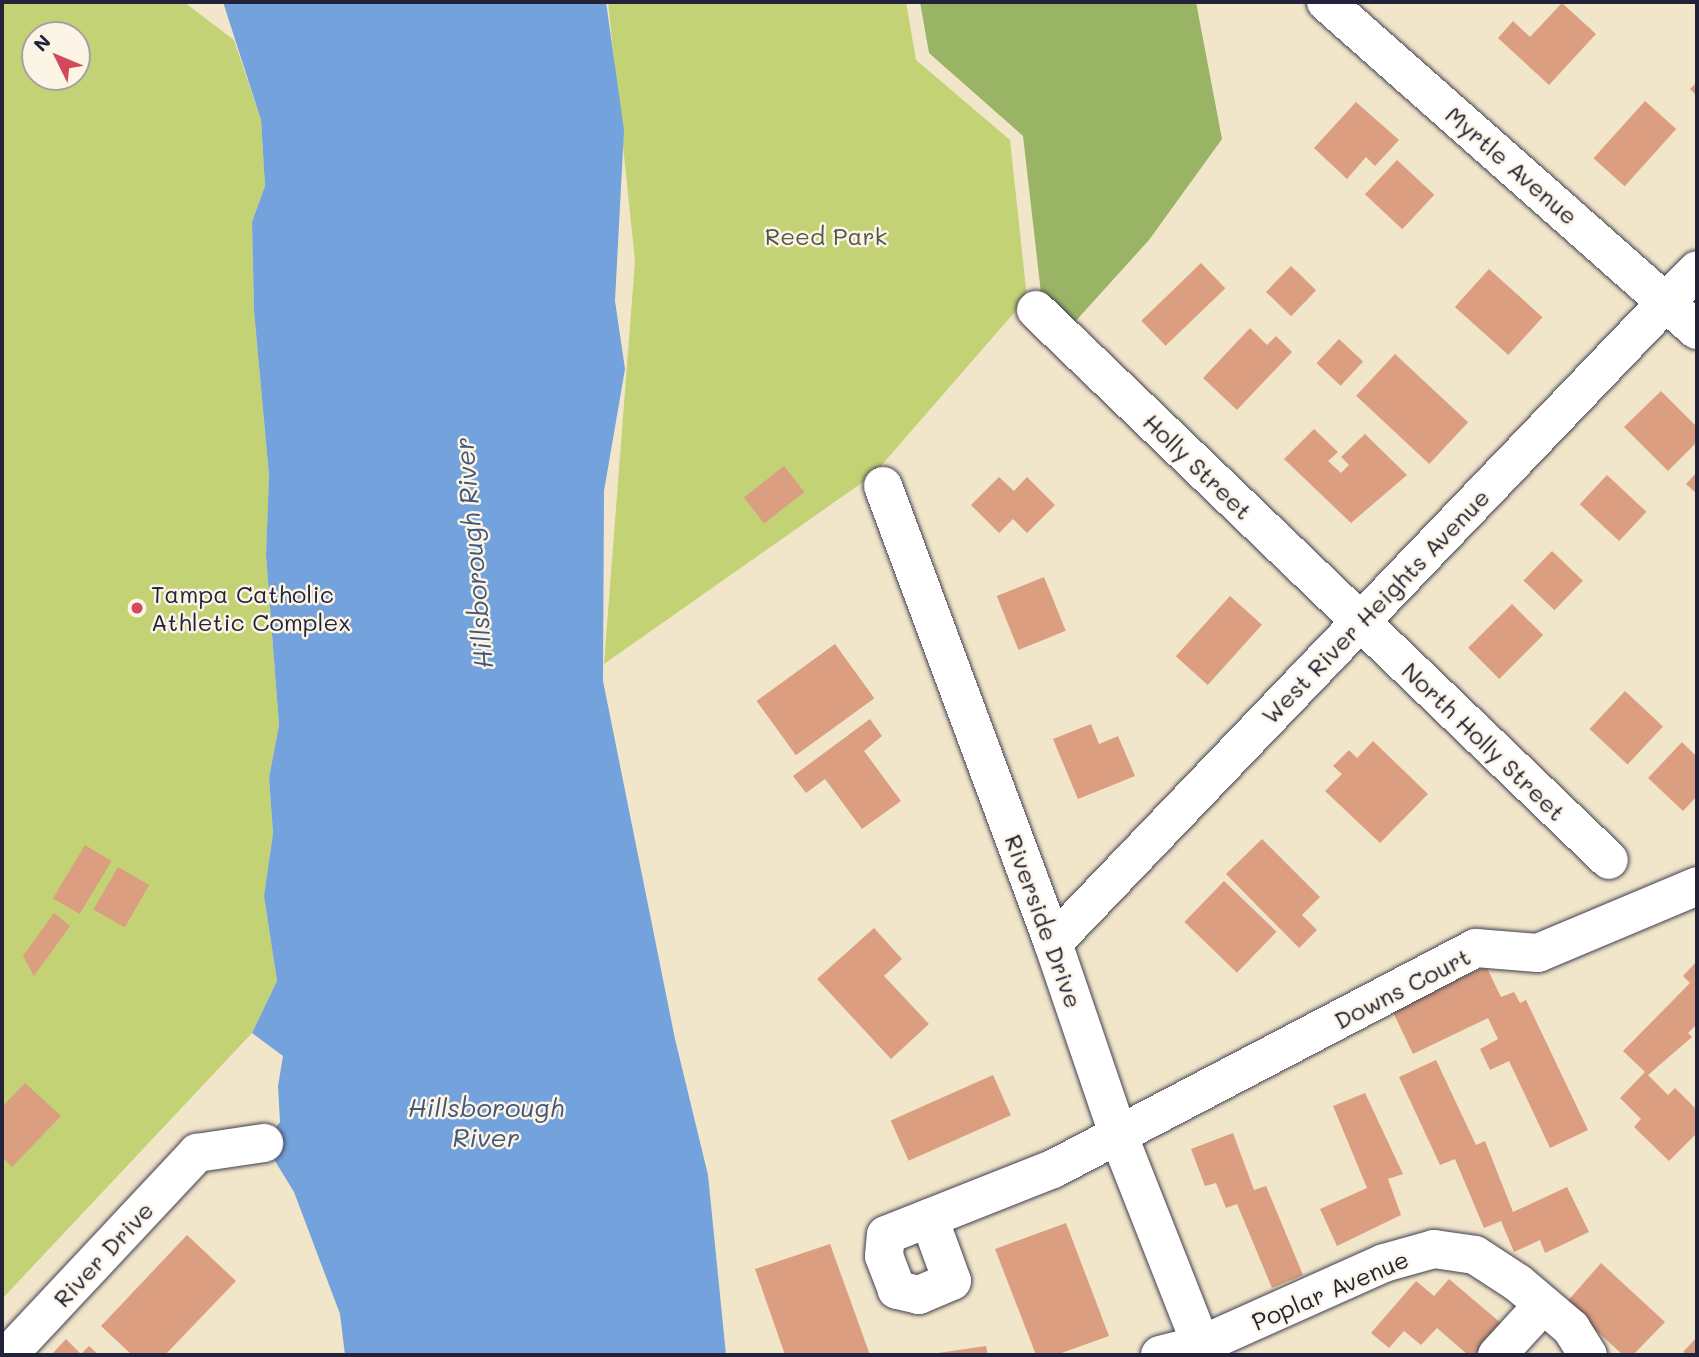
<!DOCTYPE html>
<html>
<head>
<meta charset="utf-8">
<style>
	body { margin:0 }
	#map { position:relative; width:1699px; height:1357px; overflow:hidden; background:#f2e6ca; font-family:Mali,sans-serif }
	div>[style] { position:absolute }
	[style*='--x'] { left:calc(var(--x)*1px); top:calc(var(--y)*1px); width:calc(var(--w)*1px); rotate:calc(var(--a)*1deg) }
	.green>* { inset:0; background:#c3d274 }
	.forest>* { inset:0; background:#9ab466 }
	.water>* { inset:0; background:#73a2dc }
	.building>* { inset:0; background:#db9e80; transform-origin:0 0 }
	.roads { filter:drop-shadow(0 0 2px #413f50) drop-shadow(0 0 2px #413f50) }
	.minor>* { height:38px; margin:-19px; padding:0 19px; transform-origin:19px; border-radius:19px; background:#fff }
	.dots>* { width:19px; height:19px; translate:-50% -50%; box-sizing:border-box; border:4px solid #fcf5e5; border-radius:50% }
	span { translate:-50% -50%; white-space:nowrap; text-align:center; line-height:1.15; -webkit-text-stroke:5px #fcf5e5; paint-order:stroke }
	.street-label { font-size:24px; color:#22223b }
	.park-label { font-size:24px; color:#52574c }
	.poi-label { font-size:24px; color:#22223b }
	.left { translate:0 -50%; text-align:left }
	.water-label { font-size:26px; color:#42557b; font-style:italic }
	.frame { position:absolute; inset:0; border:4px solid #22223b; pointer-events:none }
	.north { position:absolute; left:21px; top:21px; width:70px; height:70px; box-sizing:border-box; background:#fcf5e5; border:2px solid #a5a1a1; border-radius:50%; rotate:313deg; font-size:19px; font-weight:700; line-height:28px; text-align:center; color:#22223b }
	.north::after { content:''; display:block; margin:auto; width:24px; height:32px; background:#d1495b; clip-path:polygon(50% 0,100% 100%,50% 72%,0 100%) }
</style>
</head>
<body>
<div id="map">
	<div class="green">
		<i style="clip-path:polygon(evenodd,2px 2px,184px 2px,234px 40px,261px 120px,265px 186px,252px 222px,254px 311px,269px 475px,266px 555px,279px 725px,269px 778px,273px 833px,264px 896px,277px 981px,252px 1033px,2px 1299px,2px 2px,35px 35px,77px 35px,77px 77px,35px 77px,35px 35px)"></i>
		<i style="clip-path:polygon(608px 2px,906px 2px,916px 60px,1010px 140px,1027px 298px,873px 475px,604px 664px,635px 261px)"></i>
	</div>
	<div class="forest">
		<i style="clip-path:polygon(920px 2px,1196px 2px,1222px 139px,1149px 240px,1073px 324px,1041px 293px,1023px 136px,929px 53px)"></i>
	</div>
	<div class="water">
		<i style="clip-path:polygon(223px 2px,606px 2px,624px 130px,615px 301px,625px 369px,604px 491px,603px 681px,675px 1039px,708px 1175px,726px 1355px,345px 1355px,340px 1314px,294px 1192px,264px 1143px,280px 1122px,278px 1086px,283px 1056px,252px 1033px,277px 981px,264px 896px,273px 833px,269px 778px,279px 725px,266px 555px,269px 475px,254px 311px,252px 222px,265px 186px,261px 120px)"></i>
	</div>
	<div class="building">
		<i style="clip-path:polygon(1562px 3px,1596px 34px,1549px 85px,1498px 38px,1513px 21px,1530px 37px)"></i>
		<i style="clip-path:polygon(1697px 82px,1697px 96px,1690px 89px)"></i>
		<i style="left:1645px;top:101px;width:42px;height:77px;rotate:42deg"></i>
		<i style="clip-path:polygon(1356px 102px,1399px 140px,1375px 166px,1366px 157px,1347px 179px,1314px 148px)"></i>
		<i style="left:1397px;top:160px;width:51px;height:47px;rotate:43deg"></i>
		<i style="left:1201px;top:263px;width:35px;height:83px;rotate:46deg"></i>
		<i style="left:1291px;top:266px;width:35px;height:36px;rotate:44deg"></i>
		<i style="left:1489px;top:269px;width:72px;height:51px;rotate:42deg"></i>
		<i style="clip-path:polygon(1250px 328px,1267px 345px,1276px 336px,1292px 352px,1237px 410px,1203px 378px)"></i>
		<i style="left:1339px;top:339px;width:33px;height:33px;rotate:43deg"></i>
		<i style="left:1395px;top:354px;width:100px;height:57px;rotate:43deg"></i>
		<i style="clip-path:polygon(1661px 391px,1697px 427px,1697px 442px,1668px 471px,1624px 427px)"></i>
		<i style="clip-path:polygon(1314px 429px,1338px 452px,1328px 461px,1341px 473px,1349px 465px,1341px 457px,1365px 434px,1407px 475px,1351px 523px,1284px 459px)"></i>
		<i style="left:784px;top:466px;width:33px;height:51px;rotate:52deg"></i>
		<i style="clip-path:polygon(1697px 472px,1697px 494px,1686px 484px)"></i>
		<i style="left:1607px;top:475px;width:54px;height:40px;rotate:43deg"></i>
		<i style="clip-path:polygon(999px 477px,1014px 491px,1027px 477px,1055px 505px,1027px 533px,1013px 519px,999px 533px,971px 505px)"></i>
		<i style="left:1552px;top:551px;width:43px;height:41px;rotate:44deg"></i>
		<i style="left:1044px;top:577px;width:58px;height:51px;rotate:68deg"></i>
		<i style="left:1230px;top:596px;width:43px;height:81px;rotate:42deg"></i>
		<i style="left:1512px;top:604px;width:44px;height:62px;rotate:45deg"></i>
		<i style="left:835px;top:644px;width:67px;height:97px;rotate:54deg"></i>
		<i style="left:1625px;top:691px;width:52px;height:52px;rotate:43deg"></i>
		<i style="clip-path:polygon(870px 719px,882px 736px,864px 751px,901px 801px,862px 829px,825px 779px,806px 793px,793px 776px)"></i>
		<i style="clip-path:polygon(1091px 724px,1099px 744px,1118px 736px,1135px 776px,1078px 799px,1053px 739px)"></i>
		<i style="clip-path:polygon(1373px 741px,1428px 794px,1380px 843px,1325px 791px,1342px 774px,1333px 766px,1349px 750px,1357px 758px)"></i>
		<i style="clip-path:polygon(1682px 742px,1697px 757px,1697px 796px,1683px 811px,1648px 778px)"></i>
		<i style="clip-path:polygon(1262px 839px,1320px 897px,1302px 915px,1317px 930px,1299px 948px,1226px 874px)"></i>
		<i style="left:85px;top:845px;width:31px;height:62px;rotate:31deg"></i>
		<i style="left:118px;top:867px;width:36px;height:49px;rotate:30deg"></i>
		<i style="left:1224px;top:881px;width:73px;height:57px;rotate:44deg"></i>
		<i style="clip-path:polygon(54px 913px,70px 926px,34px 976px,23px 956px)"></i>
		<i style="clip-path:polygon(874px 928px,902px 959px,884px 976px,929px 1024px,891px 1059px,817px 979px)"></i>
		<i style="clip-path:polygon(1697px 961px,1697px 1024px,1688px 1033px,1692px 1037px,1648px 1075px,1668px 1095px,1675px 1088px,1697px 1110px,1697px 1133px,1669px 1161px,1634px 1127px,1641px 1119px,1620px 1098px,1645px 1072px,1623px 1051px,1690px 983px,1683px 976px)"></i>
		<i style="clip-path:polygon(1486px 966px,1501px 997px,1514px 992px,1520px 1003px,1526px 1000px,1588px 1130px,1550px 1148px,1509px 1061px,1490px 1070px,1480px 1049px,1498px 1039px,1488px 1018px,1413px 1054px,1392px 1010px)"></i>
		<i style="clip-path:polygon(1436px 1060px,1476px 1145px,1485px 1141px,1513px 1212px,1567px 1187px,1589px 1232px,1545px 1253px,1540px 1240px,1514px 1252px,1501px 1221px,1484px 1228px,1455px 1159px,1440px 1165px,1399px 1077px)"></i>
		<i style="left:993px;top:1075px;width:44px;height:112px;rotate:66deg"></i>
		<i style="clip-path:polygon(25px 1083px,61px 1116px,12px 1167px,2px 1157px,2px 1107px)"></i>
		<i style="clip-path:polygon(1365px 1093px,1403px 1174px,1388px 1179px,1401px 1215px,1337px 1246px,1320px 1209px,1367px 1188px,1333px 1106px)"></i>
		<i style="clip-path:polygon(1233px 1133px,1254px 1190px,1266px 1186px,1303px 1275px,1272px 1288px,1237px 1204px,1226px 1208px,1216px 1183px,1205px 1186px,1191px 1149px)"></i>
		<i style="clip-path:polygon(1066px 1223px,1109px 1336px,1056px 1355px,1036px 1355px,995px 1249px)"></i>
		<i style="clip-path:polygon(187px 1235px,236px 1281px,165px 1355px,132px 1355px,101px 1326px)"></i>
		<i style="clip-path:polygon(830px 1244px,870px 1355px,785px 1355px,755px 1269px)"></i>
		<i style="clip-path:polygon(1601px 1263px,1665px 1322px,1633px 1355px,1623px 1355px,1566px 1303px)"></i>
		<i style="clip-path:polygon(1449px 1279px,1502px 1324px,1474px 1355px,1468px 1355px,1437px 1328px,1421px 1345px,1404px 1331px,1389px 1348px,1371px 1333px,1416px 1281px,1434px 1296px)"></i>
		<i style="clip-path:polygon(1697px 1337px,1697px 1355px,1687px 1355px,1683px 1352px)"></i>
		<i style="clip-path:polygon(66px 1339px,81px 1354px,89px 1346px,99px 1355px,51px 1355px)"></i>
		<i style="clip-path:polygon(986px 1346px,988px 1355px,931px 1355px,931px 1354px)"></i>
	</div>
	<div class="roads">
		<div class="minor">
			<i style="--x:1326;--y:2;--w:495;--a:41.5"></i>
			<i style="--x:1036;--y:310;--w:794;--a:43.83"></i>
			<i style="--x:883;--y:486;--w:488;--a:69.6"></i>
			<i style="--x:1053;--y:943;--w:202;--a:71.2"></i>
			<i style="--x:1118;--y:1134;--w:238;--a:68.5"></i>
			<i style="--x:1053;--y:943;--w:931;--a:-46.26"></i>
			<i style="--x:929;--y:1218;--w:67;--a:69.9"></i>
			<i style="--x:952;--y:1281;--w:36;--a:157"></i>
			<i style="--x:919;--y:1295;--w:23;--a:-167"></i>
			<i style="--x:897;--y:1290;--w:36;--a:-111"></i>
			<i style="--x:884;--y:1256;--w:21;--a:-85"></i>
			<i style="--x:886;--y:1235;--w:180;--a:-21.6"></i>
			<i style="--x:1053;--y:1169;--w:477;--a:-27.6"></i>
			<i style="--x:1476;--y:948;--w:62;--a:4.6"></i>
			<i style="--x:1538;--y:953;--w:173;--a:-22.8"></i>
			<i style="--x:8;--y:1355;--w:277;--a:-46.9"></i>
			<i style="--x:197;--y:1153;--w:68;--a:-8.5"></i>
			<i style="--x:1160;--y:1355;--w:44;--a:-14.3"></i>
			<i style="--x:1203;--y:1344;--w:198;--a:-24.1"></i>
			<i style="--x:1384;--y:1263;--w:52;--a:-15.6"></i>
			<i style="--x:1434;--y:1249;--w:41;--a:8.3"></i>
			<i style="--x:1475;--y:1255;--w:51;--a:33.1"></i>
			<i style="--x:1518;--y:1283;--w:70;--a:40.3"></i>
			<i style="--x:1571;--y:1328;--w:32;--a:58"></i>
			<i style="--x:1497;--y:1355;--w:68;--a:-47.4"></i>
		</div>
	</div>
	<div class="dots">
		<i style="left:137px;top:608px;background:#d1495b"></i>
	</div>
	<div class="street-label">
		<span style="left:1512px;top:165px;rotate:41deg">Myrtle Avenue</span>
		<span style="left:1198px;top:466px;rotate:44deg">Holly Street</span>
		<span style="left:1375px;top:606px;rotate:-46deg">West River Heights Avenue</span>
		<span style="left:1484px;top:741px;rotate:44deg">North Holly Street</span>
		<span style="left:1044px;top:921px;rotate:70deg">Riverside Drive</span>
		<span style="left:1402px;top:988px;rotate:-27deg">Downs Court</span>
		<span style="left:103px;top:1254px;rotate:-47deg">River Drive</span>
		<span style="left:1330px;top:1290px;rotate:-23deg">Poplar Avenue</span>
	</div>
	<div class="park-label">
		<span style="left:826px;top:236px">Reed Park</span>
	</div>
	<div class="poi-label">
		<span class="left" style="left:151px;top:608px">Tampa Catholic<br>Athletic Complex</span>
	</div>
	<div class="water-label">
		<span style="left:474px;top:553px;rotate:-95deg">Hillsborough River</span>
		<span style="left:486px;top:1123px">Hillsborough<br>River</span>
	</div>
	<div class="frame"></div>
	<div class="north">N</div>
</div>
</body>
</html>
